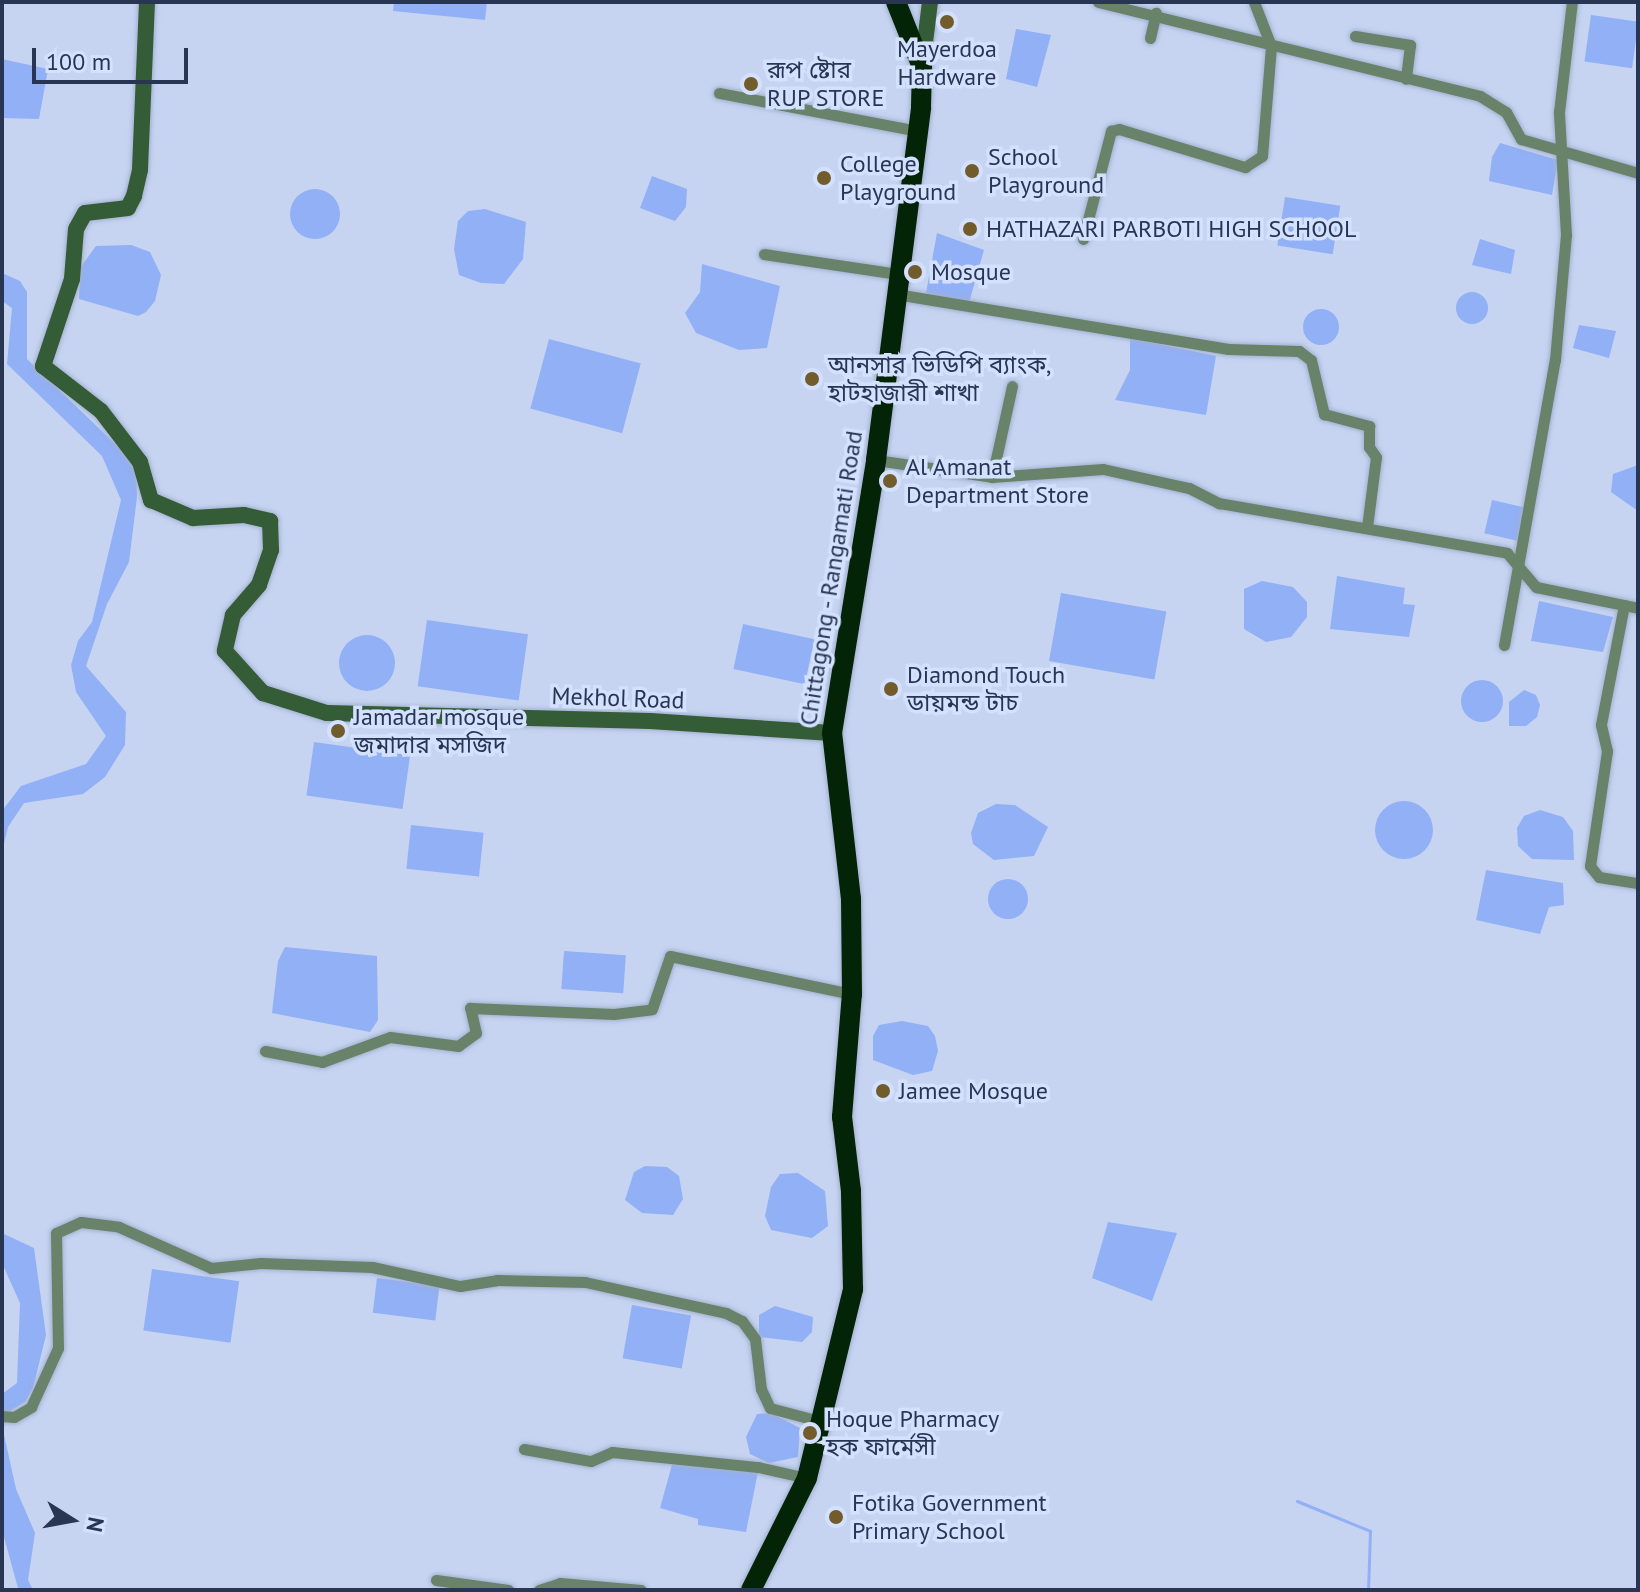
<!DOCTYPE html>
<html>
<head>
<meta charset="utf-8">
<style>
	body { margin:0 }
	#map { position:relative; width:1640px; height:1592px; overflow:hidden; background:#c6d4f2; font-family:"PT Sans","Noto Sans Bengali",sans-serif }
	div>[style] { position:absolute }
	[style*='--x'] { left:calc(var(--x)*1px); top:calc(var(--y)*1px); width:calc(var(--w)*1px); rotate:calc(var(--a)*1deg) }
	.water>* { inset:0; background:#91b0f5; transform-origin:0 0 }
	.round { border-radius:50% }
	.stream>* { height:3px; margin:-1.5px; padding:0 1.5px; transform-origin:1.5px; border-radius:1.5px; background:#91b0f5 }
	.roads { filter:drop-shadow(0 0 2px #a3b1cf) drop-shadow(0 0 2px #a3b1cf) }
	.street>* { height:11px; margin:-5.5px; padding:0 5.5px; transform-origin:5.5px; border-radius:5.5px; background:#688369 }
	.secondary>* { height:16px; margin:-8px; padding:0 8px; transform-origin:8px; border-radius:8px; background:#345c37 }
	.highway>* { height:20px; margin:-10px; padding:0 10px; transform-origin:10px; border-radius:10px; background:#032407 }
	.dots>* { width:22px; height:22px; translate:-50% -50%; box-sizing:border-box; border:4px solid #d3e1ff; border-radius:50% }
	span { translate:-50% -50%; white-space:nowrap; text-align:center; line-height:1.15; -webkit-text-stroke:7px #d3e1ff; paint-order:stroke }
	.poi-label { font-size:24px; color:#293653 }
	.left { translate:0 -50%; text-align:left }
	.street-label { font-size:24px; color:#293653 }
	.frame { position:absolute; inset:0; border:4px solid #293653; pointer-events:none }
	.north { position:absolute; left:32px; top:1480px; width:80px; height:80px; -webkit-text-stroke:6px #d3e1ff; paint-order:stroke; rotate:101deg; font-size:22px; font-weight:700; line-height:32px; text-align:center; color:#293653 }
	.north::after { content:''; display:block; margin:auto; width:28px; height:36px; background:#293653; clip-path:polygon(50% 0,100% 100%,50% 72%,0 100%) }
	.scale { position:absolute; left:32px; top:48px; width:156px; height:36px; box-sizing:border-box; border:4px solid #293653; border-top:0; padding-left:10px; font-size:24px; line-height:28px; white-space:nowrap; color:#293653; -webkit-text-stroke:6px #d3e1ff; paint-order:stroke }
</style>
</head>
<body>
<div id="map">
	<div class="water">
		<i style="clip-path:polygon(394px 2px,487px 2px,485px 20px,393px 11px)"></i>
		<i style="left:1591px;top:15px;width:48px;height:47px;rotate:8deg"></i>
		<i style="clip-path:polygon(1016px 29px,1051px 35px,1037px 87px,1006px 79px)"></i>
		<i style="clip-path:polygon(2px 59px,48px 69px,39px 119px,2px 118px)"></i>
		<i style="clip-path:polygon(1500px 143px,1558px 160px,1552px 195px,1489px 181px,1492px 157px)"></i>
		<i style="clip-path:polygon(652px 176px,687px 189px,686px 207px,675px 221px,640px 208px)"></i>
		<i class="round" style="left:290px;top:189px;width:50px;height:50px"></i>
		<i style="left:1285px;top:197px;width:56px;height:49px;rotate:9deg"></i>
		<i style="clip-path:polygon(485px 209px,526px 222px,523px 259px,504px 284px,481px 283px,459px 275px,454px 249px,458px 221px,468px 211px)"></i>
		<i style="clip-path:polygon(937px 233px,984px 250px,969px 303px,926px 293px)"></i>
		<i style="clip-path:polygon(1480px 239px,1515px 250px,1511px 274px,1472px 265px)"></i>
		<i style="clip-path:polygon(131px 245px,150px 252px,161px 275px,155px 301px,146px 312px,138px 316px,79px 299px,80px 268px,96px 246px)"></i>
		<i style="clip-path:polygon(702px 264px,780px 286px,767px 348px,739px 350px,696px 333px,685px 313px,700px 292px)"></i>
		<i style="clip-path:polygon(2px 273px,20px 281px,27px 292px,27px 359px,136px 464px,137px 497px,129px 562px,107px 604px,86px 666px,126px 712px,125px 745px,105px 777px,83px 794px,24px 803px,8px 827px,2px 852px,2px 811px,21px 786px,86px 764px,106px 736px,76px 692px,71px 665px,78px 641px,92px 622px,121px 500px,102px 456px,7px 364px,12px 308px,2px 301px)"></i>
		<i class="round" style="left:1456px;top:292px;width:32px;height:32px"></i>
		<i class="round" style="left:1303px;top:309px;width:36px;height:36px"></i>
		<i style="clip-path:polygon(1579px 325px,1616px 331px,1609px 358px,1573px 348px)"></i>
		<i style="clip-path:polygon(1130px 338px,1216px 356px,1206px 415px,1115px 400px,1130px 370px)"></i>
		<i style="left:549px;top:339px;width:95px;height:72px;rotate:15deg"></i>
		<i style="clip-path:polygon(1638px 465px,1638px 511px,1611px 492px,1613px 474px)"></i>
		<i style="left:1492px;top:500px;width:37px;height:34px;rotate:13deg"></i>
		<i style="clip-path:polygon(1337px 576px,1405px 588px,1403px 604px,1415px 605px,1409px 637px,1330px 629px)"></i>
		<i style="clip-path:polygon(1262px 581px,1293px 587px,1307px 602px,1307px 617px,1291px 637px,1266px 642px,1244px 629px,1244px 589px)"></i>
		<i style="left:1061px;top:593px;width:107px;height:69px;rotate:10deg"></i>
		<i style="clip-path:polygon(1539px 601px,1613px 617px,1603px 652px,1531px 641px)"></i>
		<i style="left:427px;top:620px;width:102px;height:67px;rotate:8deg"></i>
		<i style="left:743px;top:624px;width:73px;height:46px;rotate:12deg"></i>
		<i class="round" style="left:339px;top:635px;width:56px;height:56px"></i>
		<i class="round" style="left:1461px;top:680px;width:42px;height:42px"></i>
		<i style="clip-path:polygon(1524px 690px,1536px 695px,1540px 705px,1537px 717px,1526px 726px,1509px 726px,1509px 702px)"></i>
		<i style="left:314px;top:742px;width:97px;height:54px;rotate:8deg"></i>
		<i class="round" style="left:1375px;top:801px;width:58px;height:58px"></i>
		<i style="clip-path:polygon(996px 804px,1015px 805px,1048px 827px,1034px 856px,994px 860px,973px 844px,971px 833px,978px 813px)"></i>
		<i style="clip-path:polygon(1540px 810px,1563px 817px,1573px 831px,1574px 860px,1532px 859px,1518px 846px,1517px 828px,1524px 816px)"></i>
		<i style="left:411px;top:825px;width:73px;height:44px;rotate:6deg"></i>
		<i style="clip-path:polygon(1486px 870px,1563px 883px,1564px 905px,1549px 907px,1540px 934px,1476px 920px)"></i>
		<i class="round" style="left:988px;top:879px;width:40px;height:40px"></i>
		<i style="clip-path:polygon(285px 947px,377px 956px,378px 1020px,370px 1032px,272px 1013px,278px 961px)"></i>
		<i style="left:564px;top:951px;width:62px;height:38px;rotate:4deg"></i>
		<i style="clip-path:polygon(902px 1021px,928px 1026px,935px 1036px,938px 1051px,932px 1071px,913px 1075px,873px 1060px,873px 1036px,879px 1025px)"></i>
		<i style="clip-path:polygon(645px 1166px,667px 1167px,679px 1176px,683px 1199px,673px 1215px,642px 1213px,625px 1200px,634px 1172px)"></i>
		<i style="clip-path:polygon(798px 1173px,825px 1191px,828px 1226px,812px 1238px,771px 1230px,765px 1216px,771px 1187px,780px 1174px)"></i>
		<i style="clip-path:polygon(1108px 1222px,1177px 1233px,1152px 1301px,1092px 1278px)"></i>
		<i style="clip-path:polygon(2px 1233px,34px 1248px,46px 1335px,33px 1388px,25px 1402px,8px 1412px,3px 1430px,16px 1489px,35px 1533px,28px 1580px,33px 1590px,18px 1588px,2px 1530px,2px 1394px,17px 1383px,20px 1303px,2px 1263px)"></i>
		<i style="left:152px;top:1269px;width:88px;height:62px;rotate:8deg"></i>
		<i style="left:377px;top:1278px;width:63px;height:35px;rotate:7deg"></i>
		<i style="left:632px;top:1305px;width:60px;height:54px;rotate:10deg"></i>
		<i style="clip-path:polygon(775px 1306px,813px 1317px,812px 1332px,802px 1342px,759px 1337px,759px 1315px)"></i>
		<i style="clip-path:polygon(757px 1414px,771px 1413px,800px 1428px,798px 1457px,769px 1463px,750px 1454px,746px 1437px)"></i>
		<i style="clip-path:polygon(673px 1461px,758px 1472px,746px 1532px,698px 1525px,698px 1519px,660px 1508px)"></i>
	</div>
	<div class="stream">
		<i style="--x:1297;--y:1501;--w:79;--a:22.3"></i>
		<i style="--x:1370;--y:1531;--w:59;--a:91.9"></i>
	</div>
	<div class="roads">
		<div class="street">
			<i style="--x:1098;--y:2;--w:393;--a:13.8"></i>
			<i style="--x:1480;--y:96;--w:31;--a:32"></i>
			<i style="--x:1506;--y:112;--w:31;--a:61"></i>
			<i style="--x:1521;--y:139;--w:122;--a:16.2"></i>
			<i style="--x:1355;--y:36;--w:56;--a:9.3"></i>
			<i style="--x:1410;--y:45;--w:34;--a:97"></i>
			<i style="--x:1150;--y:38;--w:26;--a:-77"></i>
			<i style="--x:719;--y:93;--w:203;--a:10.8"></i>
			<i style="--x:1083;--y:239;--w:112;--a:-75.5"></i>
			<i style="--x:1111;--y:131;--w:8;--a:-14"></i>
			<i style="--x:1119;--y:129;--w:132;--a:16.8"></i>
			<i style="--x:1245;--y:167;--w:20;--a:-33"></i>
			<i style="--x:1262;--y:156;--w:110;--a:-85.3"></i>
			<i style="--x:1271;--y:46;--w:47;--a:-111.1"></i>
			<i style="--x:764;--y:254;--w:135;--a:8.5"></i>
			<i style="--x:896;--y:294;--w:337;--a:9.4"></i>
			<i style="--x:1228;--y:349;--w:71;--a:1.6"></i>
			<i style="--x:1299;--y:351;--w:15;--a:37"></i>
			<i style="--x:1311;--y:360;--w:56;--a:76.5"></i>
			<i style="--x:1324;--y:414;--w:47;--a:14.9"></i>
			<i style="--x:1369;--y:426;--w:21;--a:90"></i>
			<i style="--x:1369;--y:447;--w:12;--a:55"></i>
			<i style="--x:1376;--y:457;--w:71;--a:97.3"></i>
			<i style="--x:876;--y:460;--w:117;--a:8.3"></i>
			<i style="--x:992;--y:477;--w:111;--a:-4.1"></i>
			<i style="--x:1103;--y:469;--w:88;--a:12.5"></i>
			<i style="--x:1189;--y:488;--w:34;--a:27"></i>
			<i style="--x:1219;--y:503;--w:292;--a:9.8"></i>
			<i style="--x:1507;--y:553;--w:45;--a:49.5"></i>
			<i style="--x:1536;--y:587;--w:104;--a:11.6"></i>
			<i style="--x:992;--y:477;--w:93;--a:-77.6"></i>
			<i style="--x:1624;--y:605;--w:122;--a:100.9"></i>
			<i style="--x:1601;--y:725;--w:27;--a:77"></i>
			<i style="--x:1607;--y:751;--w:116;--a:98.4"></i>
			<i style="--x:1590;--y:866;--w:14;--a:51"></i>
			<i style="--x:1599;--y:877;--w:39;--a:9"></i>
			<i style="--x:1504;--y:645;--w:290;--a:-79.9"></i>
			<i style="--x:1555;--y:360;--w:125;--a:-85"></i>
			<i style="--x:1566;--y:235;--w:123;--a:-93.3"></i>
			<i style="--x:1559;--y:112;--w:111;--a:-83.3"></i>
			<i style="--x:265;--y:1051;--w:58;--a:10.9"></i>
			<i style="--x:322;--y:1062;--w:72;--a:-20.2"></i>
			<i style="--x:390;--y:1037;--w:69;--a:7.5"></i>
			<i style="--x:458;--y:1046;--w:22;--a:-36"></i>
			<i style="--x:476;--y:1033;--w:26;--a:-103"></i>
			<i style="--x:470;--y:1008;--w:144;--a:2.4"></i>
			<i style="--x:614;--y:1014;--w:38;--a:-7"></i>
			<i style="--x:652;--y:1009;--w:56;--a:-71.2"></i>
			<i style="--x:670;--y:956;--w:186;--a:11.8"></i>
			<i style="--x:2;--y:1416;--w:12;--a:5"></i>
			<i style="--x:14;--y:1417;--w:20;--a:-30"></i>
			<i style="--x:31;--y:1407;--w:65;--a:-65.4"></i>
			<i style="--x:58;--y:1348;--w:115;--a:-91"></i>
			<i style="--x:56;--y:1233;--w:27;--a:-24"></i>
			<i style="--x:81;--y:1222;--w:38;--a:7"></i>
			<i style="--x:119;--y:1227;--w:101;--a:24"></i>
			<i style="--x:211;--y:1268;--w:50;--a:-5.7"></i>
			<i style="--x:261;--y:1263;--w:111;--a:2.1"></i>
			<i style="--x:372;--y:1267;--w:90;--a:12.2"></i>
			<i style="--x:460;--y:1286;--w:37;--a:-9"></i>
			<i style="--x:497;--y:1280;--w:88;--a:1.3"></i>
			<i style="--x:585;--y:1282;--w:144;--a:12.4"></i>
			<i style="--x:726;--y:1313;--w:18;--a:27"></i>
			<i style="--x:742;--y:1321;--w:22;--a:54"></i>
			<i style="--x:755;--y:1339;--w:50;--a:83.2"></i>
			<i style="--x:761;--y:1389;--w:21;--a:65"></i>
			<i style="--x:770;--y:1408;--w:55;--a:14.8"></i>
			<i style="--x:524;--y:1449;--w:68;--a:10.2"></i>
			<i style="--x:591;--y:1461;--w:23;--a:-23"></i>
			<i style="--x:612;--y:1452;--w:147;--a:5.9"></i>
			<i style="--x:758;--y:1467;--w:50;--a:12.7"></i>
			<i style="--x:436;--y:1580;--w:73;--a:7.9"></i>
			<i style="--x:539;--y:1590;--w:22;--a:-18"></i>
			<i style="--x:560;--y:1583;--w:81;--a:4.9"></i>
		</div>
		<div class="secondary">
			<i style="--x:147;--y:2;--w:168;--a:92.4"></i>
			<i style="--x:140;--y:170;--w:27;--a:103"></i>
			<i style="--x:134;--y:196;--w:13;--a:117"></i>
			<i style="--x:128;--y:208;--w:43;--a:173.4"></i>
			<i style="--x:85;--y:213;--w:18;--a:119"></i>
			<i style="--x:76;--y:229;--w:50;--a:94.6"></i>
			<i style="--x:72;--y:279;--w:92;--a:108.4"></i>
			<i style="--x:43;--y:366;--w:73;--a:37.8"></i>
			<i style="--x:101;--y:411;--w:64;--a:52.6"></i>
			<i style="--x:140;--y:462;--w:40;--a:74"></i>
			<i style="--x:151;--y:500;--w:46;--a:23.2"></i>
			<i style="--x:193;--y:518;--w:51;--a:-3.4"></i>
			<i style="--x:244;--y:515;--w:27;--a:13"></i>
			<i style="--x:270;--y:521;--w:29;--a:88"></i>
			<i style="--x:271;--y:550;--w:37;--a:109"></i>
			<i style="--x:259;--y:585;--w:40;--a:131"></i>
			<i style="--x:233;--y:615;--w:37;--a:103"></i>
			<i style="--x:225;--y:651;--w:57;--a:47.9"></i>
			<i style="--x:263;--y:693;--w:67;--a:17.4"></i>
			<i style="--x:327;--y:713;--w:323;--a:1.4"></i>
			<i style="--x:650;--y:721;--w:182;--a:3.8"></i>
			<i style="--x:922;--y:67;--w:65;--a:-83"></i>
		</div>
		<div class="highway">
			<i style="--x:751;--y:1590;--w:125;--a:-63.4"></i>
			<i style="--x:807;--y:1478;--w:195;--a:-76.3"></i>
			<i style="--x:853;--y:1289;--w:98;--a:-91.2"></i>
			<i style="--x:851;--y:1191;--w:75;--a:-96.9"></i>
			<i style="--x:842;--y:1117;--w:123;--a:-85.4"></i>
			<i style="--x:852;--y:994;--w:95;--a:-90.6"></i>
			<i style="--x:851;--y:899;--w:167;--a:-96.5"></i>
			<i style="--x:832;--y:733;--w:277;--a:-80.8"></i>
			<i style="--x:876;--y:460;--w:356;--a:-82.7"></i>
			<i style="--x:921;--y:107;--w:40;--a:-88.6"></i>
			<i style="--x:922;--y:67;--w:70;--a:-111.8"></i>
		</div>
	</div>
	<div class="dots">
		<i style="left:947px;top:22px;background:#725c2c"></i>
		<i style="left:751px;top:84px;background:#725c2c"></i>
		<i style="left:972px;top:171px;background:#725c2c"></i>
		<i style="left:824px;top:178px;background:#725c2c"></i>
		<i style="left:970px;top:229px;background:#725c2c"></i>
		<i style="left:915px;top:272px;background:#725c2c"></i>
		<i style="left:812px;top:379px;background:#725c2c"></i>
		<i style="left:890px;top:481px;background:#725c2c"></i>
		<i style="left:891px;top:689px;background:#725c2c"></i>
		<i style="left:338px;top:731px;background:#725c2c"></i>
		<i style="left:883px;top:1091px;background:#725c2c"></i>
		<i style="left:810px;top:1433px;background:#725c2c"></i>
		<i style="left:836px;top:1517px;background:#725c2c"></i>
	</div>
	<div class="poi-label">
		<span style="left:947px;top:63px">Mayerdoa<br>Hardware</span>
		<span class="left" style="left:767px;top:84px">রূপ ষ্টোর<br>RUP STORE</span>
		<span class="left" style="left:988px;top:171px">School<br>Playground</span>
		<span class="left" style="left:840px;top:178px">College<br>Playground</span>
		<span class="left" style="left:986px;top:229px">HATHAZARI PARBOTI HIGH SCHOOL</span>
		<span class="left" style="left:931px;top:272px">Mosque</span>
		<span class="left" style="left:828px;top:379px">আনসার ভিডিপি ব্যাংক,<br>হাটহাজারী শাখা</span>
		<span class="left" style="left:906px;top:481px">Al Amanat<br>Department Store</span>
		<span class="left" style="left:907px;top:689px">Diamond Touch<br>ডায়মন্ড টাচ</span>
		<span class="left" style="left:354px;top:731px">Jamadar mosque<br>জমাদার মসজিদ</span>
		<span class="left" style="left:899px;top:1091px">Jamee Mosque</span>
		<span class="left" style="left:826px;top:1433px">Hoque Pharmacy<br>হক ফার্মেসী</span>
		<span class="left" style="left:852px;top:1517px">Fotika Government<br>Primary School</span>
	</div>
	<div class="street-label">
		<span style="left:831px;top:578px;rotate:-81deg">Chittagong - Rangamati Road</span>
		<span style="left:618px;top:698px;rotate:2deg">Mekhol Road</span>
	</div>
	<div class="frame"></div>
	<div class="north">N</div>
	<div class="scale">100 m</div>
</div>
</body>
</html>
